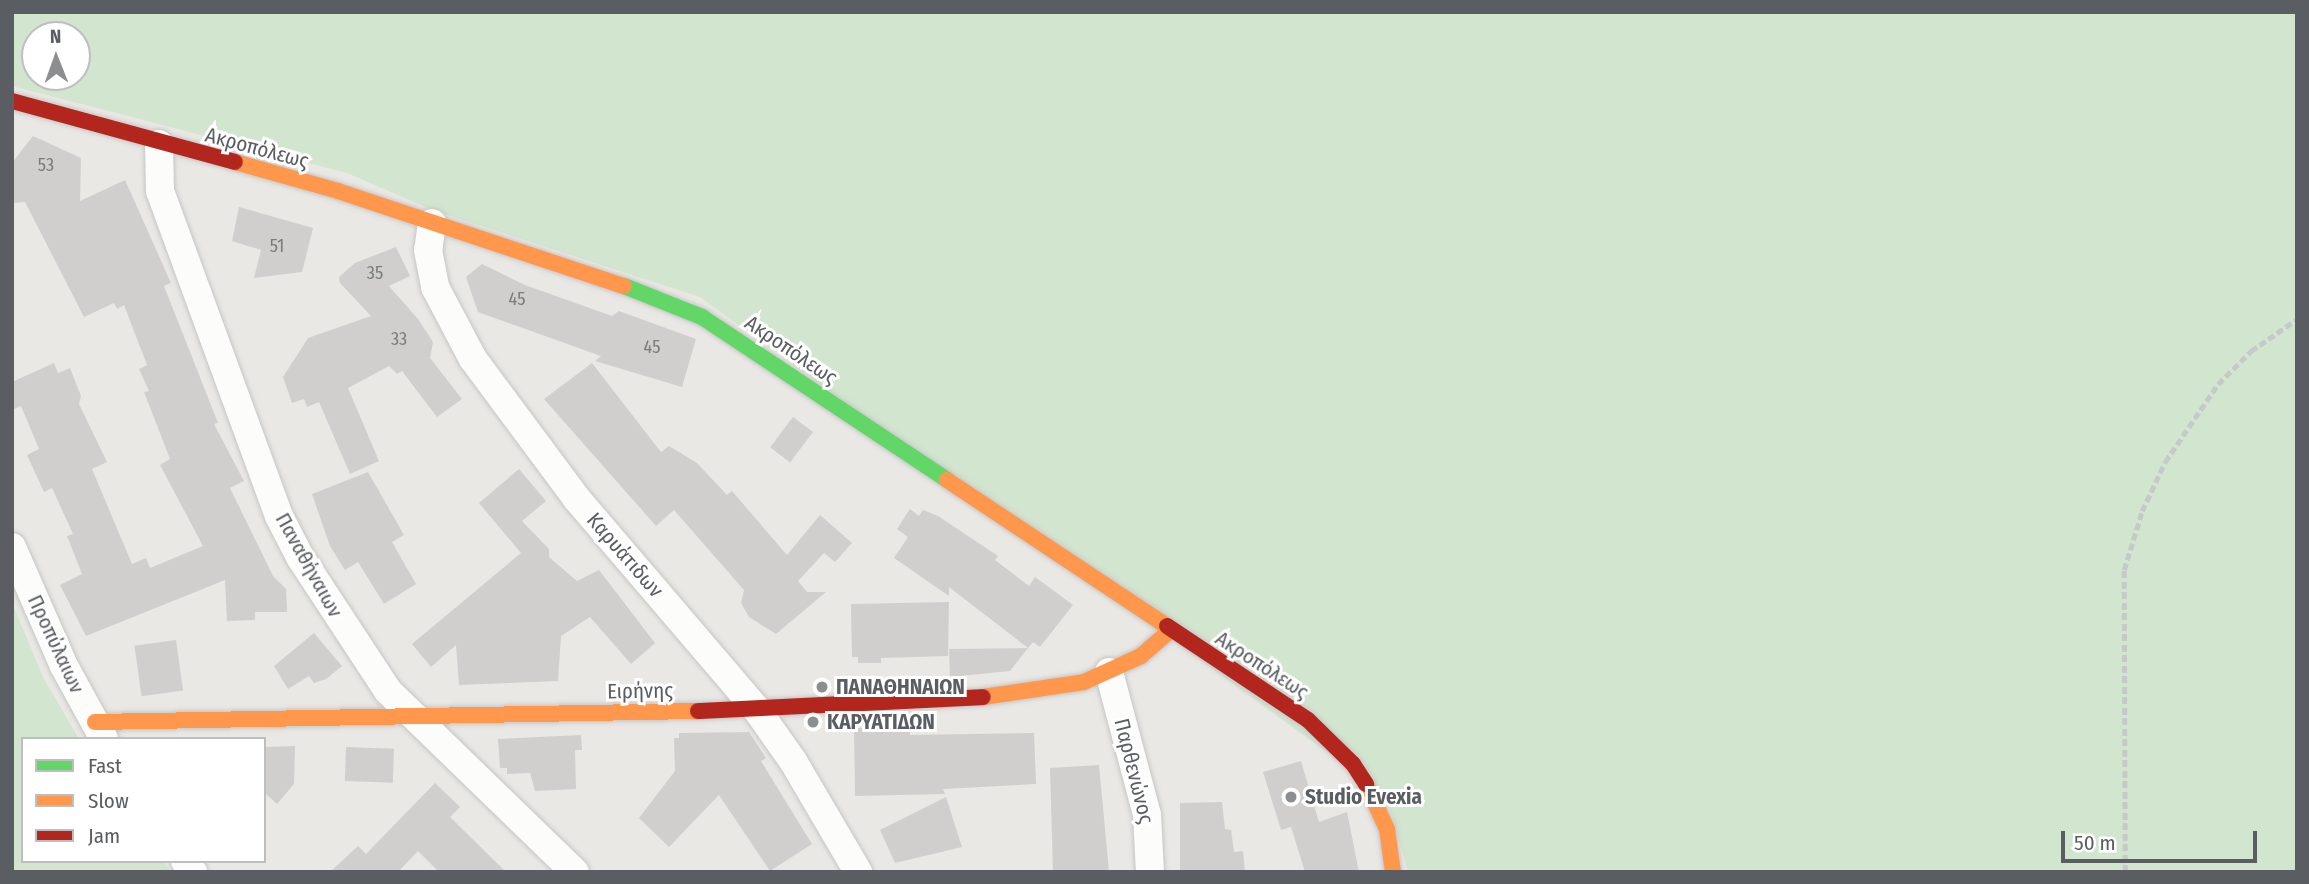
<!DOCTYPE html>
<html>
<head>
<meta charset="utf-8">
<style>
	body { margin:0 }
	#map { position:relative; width:2309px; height:884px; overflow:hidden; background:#e9e8e4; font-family:"Fira Sans Condensed",sans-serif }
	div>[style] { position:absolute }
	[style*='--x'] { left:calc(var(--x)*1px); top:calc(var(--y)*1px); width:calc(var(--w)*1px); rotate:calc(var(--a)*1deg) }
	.green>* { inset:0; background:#d2e5cf }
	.building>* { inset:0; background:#d0cfcd; transform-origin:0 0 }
	.path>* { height:4.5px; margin-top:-2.25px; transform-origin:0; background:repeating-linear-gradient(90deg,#c5c9c7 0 7px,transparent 0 10.5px) }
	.roads { filter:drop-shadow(0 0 2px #c6c6c6) drop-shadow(0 0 2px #c6c6c6) }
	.street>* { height:28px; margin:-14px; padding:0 14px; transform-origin:14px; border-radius:14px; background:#fcfcfb }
	.fast>* { height:16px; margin:-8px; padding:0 8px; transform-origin:8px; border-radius:8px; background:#63d668 }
	.slow>* { height:16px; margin:-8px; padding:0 8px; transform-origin:8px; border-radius:8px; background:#ff974d }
	.jam>* { height:16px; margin:-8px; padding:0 8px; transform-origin:8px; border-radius:8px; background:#b3261e }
	.dots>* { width:19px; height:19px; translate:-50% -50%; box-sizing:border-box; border:4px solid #fff; border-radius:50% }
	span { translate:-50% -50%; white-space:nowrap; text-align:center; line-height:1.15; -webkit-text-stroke:6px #fff; paint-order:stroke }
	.number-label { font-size:18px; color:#797b7d }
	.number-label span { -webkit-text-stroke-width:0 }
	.street-label { font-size:21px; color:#5a5d61 }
	.poi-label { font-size:21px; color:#5a5d61; font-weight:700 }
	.left { translate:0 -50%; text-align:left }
	.frame { position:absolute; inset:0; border:14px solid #5a5d61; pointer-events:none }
	.legend { position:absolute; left:21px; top:737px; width:245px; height:126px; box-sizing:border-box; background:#fff; border:2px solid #bdbec0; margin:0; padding:9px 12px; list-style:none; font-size:21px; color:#5a5d61 }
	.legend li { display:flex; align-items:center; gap:14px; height:35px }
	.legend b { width:35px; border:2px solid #bdbec0 }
	.north { position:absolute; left:21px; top:21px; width:70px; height:70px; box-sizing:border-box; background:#fff; border:2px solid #bdbec0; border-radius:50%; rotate:359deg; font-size:19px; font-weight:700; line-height:28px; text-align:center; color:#5a5d61 }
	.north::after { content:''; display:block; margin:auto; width:24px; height:32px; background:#8c8e8f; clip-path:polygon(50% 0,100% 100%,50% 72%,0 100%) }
	.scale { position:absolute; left:2061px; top:831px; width:196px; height:32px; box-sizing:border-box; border:4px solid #5a5d61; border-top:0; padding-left:9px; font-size:21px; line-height:24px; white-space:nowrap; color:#5a5d61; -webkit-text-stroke:5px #fff; paint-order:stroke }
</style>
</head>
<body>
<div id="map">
	<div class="green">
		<i style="clip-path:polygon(evenodd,12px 12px,2297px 12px,2297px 872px,1408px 872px,1386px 795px,700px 297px,435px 211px,347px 173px,12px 86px,12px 12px,35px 35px,77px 35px,77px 77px,35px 77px,35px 35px)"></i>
		<i style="clip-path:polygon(12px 603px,44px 679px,79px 739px,23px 739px,23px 861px,163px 861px,171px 872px,12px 872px)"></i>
	</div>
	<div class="building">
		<i style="clip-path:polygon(33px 136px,81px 158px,80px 201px,125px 180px,171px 283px,164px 286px,218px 423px,214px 424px,244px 481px,230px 488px,273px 576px,286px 589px,287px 612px,255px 612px,255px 620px,227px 621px,225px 580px,86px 636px,60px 585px,82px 574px,67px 536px,73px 534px,52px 488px,44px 492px,27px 455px,39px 449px,21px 406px,12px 410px,12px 382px,54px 363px,58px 373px,70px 368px,81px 396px,79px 404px,107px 462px,92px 469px,132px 564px,146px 558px,150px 568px,203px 546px,160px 465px,170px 459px,144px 392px,149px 391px,139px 369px,147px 365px,124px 305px,117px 309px,114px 303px,84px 317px,25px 202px,12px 203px,12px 163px)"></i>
		<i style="clip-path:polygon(239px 207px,313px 228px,302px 272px,254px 278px,261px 250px,232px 241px)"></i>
		<i style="clip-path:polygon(396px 247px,410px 276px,389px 286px,418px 319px,433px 342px,430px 358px,462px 399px,437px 417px,402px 371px,397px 374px,389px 366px,348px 388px,379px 461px,350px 474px,319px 402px,307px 407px,304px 399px,292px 403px,283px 377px,308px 338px,371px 316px,340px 283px,339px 277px,355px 263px)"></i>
		<i style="clip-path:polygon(482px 264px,525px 285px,612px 316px,619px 311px,696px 339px,682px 387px,595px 361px,601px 356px,478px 312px,466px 277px)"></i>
		<i style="clip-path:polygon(592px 363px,661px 452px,669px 446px,697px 463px,727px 495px,732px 491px,787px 555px,820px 515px,852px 543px,835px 562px,824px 553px,798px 581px,807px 592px,826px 592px,776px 634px,749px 617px,741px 603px,744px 590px,674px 510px,656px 526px,544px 399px)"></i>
		<i style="left:793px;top:417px;width:25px;height:38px;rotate:37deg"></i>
		<i style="clip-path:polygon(519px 469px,546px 501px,522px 521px,549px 549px,549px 557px,577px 581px,599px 570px,655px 643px,631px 664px,590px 617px,561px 636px,558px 681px,459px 685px,456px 645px,431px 667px,412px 644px,521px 553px,479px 503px)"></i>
		<i style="clip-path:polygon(368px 472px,404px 535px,392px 542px,416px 584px,384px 604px,358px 562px,345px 570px,330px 546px,312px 494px)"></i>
		<i style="clip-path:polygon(910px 509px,919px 516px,923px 510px,938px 516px,998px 556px,995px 560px,1029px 586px,1035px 577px,1073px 605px,1040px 647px,1033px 642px,1028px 648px,949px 587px,949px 596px,894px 558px,908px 537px,897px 529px)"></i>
		<i style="clip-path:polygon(949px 602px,948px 656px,881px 658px,881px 663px,858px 663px,858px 657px,852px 657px,851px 604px)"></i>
		<i style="clip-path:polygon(314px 633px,342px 666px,326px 679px,314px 683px,309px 676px,288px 689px,274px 666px)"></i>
		<i style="left:176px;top:640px;width:51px;height:42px;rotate:82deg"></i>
		<i style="clip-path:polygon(1028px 648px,1010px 671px,950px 677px,949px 649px)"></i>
		<i style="clip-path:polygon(909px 727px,910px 735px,1034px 733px,1036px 784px,943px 789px,945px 794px,855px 796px,854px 728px)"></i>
		<i style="clip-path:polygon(749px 732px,766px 758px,761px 761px,812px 844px,770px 871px,719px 795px,669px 847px,639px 818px,675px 771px,674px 738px,679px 738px,679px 733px)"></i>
		<i style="clip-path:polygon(581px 735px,582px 750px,575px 750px,576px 789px,535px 791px,530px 773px,507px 774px,507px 768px,500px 768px,498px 739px)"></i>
		<i style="clip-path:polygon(295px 746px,294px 784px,277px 804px,264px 792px,264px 747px)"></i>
		<i style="left:346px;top:747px;width:48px;height:34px;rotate:2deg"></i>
		<i style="clip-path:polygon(1301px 761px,1319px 822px,1347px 812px,1359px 872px,1305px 872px,1291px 827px,1281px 830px,1263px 772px)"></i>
		<i style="clip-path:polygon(1099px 765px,1109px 872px,1053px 872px,1050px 768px)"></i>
		<i style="clip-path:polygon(435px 783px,460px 807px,450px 817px,506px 872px,439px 872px,418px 851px,398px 872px,330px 872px,358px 846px,366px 854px)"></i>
		<i style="clip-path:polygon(946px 797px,962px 847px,895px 863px,880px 830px)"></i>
		<i style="clip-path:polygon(1222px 802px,1225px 829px,1231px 830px,1234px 852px,1243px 851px,1245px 872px,1180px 872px,1180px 803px)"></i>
	</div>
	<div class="path">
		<i style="--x:2125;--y:872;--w:302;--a:-90.2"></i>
		<i style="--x:2124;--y:570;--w:62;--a:-73"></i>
		<i style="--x:2142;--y:511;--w:54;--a:-64.9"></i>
		<i style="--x:2165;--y:462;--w:94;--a:-55.8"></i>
		<i style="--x:2218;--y:384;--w:47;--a:-45"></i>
		<i style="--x:2251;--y:351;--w:56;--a:-34.8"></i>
	</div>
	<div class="roads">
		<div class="street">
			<i style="--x:159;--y:144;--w:47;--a:88.8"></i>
			<i style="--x:160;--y:191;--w:346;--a:69.9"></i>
			<i style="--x:279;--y:516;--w:46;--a:62.9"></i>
			<i style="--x:300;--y:557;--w:160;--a:56.7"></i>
			<i style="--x:388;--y:691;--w:260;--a:44.1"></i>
			<i style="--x:432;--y:223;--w:27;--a:98"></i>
			<i style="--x:428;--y:250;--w:38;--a:79"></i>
			<i style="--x:435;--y:287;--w:81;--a:62.2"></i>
			<i style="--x:473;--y:359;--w:174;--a:53.4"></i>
			<i style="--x:577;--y:499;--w:277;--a:49.5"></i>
			<i style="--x:757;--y:710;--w:62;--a:54.8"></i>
			<i style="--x:793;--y:761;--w:129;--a:59.6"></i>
			<i style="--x:12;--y:547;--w:130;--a:66.4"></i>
			<i style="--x:64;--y:666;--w:83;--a:61.3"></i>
			<i style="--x:1109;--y:672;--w:148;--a:75.1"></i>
			<i style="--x:1147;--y:815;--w:57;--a:87"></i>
			<i style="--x:185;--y:861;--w:14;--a:54"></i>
		</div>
		<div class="fast">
			<i style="--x:624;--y:286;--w:84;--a:21.7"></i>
			<i style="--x:702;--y:317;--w:294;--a:33.6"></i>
		</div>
		<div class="slow">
			<i style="--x:235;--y:162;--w:107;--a:15.7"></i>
			<i style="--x:338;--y:191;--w:301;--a:18.4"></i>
			<i style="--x:947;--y:480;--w:264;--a:33.6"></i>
			<i style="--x:983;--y:697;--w:102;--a:-8.4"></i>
			<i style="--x:1084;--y:682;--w:63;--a:-24.5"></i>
			<i style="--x:1141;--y:656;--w:38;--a:-41"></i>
			<i style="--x:95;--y:722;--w:603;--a:-1.05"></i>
			<i style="--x:1366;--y:784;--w:50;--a:65"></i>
			<i style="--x:1387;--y:829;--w:43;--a:82.1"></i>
		</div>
		<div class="jam">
			<i style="--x:12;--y:101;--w:231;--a:15.3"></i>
			<i style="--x:1167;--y:626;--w:169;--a:33.7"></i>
			<i style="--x:1308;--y:720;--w:63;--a:44.4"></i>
			<i style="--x:1353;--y:764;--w:24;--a:57"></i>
			<i style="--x:698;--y:711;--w:285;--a:-2.8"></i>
		</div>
	</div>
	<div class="dots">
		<i style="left:822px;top:687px;background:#8c8e8f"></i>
		<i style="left:813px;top:722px;background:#8c8e8f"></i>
		<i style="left:1291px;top:797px;background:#8c8e8f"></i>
	</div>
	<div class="number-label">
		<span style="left:46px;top:165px">53</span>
		<span style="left:277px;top:246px">51</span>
		<span style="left:375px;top:273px">35</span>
		<span style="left:517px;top:299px">45</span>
		<span style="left:399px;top:339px">33</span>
		<span style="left:652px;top:347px">45</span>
	</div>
	<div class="street-label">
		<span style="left:257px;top:148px;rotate:15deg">Ακροπόλεως</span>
		<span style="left:791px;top:350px;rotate:34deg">Ακροπόλεως</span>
		<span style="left:625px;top:555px;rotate:49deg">Καρυάτιδων</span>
		<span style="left:309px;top:565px;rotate:61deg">Παναθήναιων</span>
		<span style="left:56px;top:644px;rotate:65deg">Προπύλαιων</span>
		<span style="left:1262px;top:665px;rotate:33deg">Ακροπόλεως</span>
		<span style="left:640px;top:691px;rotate:-1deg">Ειρήνης</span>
		<span style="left:1134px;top:771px;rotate:76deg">Παρθενώνος</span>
	</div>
	<div class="poi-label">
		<span class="left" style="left:836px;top:687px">ΠΑΝΑΘΗΝΑΙΩΝ</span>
		<span class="left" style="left:827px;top:722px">ΚΑΡΥΑΤΙΔΩΝ</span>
		<span class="left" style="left:1305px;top:797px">Studio Evexia</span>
	</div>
	<div class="frame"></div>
	<ul class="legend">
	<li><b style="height:9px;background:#63d668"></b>Fast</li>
	<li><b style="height:9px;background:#ff974d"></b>Slow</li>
	<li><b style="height:9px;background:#b3261e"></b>Jam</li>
	</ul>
	<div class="north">N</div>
	<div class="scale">50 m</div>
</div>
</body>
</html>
